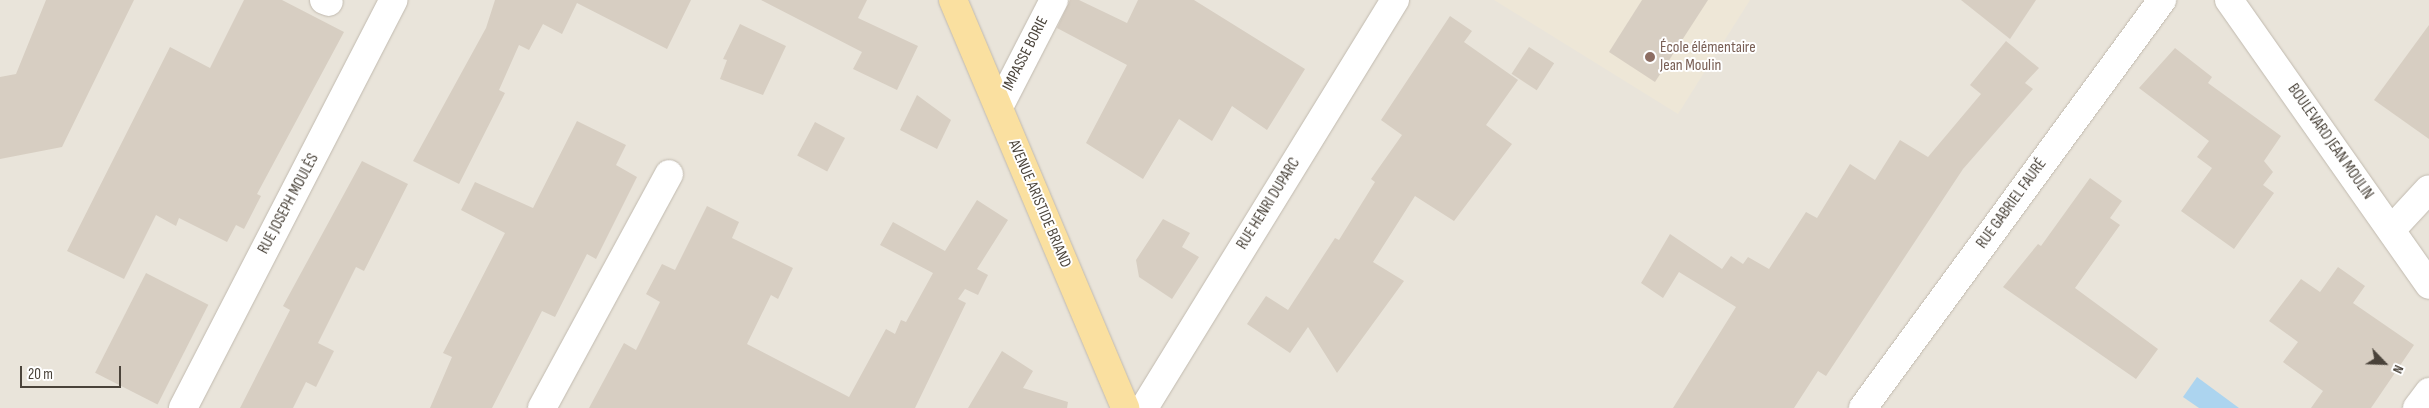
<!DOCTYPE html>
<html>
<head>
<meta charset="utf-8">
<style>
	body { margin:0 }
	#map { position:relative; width:2429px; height:408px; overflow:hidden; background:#f5f3ec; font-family:"Sofia Sans Condensed",sans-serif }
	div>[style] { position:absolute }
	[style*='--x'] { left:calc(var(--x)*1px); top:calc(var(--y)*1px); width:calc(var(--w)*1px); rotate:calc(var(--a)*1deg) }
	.residential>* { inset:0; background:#e9e4da; transform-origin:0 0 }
	.education>* { inset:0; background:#eee7d7 }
	.water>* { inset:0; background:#acd4ef }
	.building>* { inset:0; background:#d7cec2; transform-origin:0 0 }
	.roads { filter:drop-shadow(0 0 1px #c1baaf) drop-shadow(0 0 1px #c1baaf) }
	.minor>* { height:28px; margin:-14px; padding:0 14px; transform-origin:14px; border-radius:14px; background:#fff }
	.major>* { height:28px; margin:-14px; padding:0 14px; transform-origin:14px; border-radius:14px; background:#fae0a0 }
	.dots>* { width:14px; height:14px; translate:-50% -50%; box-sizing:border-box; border:2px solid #fff; border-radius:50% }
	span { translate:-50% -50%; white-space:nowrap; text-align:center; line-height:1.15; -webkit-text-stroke:4px #fff; paint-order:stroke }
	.education-label { font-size:16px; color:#785e54 }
	.left { translate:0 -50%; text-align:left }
	.street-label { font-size:16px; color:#4a433a }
	.north { position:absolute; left:2359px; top:338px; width:50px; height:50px; -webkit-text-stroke:4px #fff; paint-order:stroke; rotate:114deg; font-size:14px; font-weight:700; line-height:20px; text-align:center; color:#4a433a }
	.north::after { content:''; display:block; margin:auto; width:18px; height:22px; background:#4a433a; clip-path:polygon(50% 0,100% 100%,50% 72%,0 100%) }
	.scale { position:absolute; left:20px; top:366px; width:101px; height:22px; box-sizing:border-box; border:2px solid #4a433a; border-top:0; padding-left:6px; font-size:15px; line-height:18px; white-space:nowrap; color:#4a433a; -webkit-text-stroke:4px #fff; paint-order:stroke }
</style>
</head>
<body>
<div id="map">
	<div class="residential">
		<i style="left:0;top:0;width:2429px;height:408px"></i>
	</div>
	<div class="education">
		<i style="clip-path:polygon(1494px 0,1750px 0,1678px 114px)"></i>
	</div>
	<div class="water">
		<i style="clip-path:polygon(2197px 377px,2239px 408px,2199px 408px,2183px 397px)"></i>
	</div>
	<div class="building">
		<i style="clip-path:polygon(46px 0,134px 0,62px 147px,0 159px,0 77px,16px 74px)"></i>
		<i style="clip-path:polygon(244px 0,282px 0,344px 32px,257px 194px,261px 196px,244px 229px,236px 225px,227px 242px,179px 218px,176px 226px,156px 215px,124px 279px,67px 251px,170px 47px,210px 68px)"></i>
		<i style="clip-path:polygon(495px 0,691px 0,667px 49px,577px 3px,562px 34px,543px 24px,529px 50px,519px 45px,499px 90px,505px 93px,459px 184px,413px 161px,486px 28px)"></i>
		<i style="clip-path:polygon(761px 0,867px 0,858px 18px,918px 46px,897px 90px,853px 69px,862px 52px)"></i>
		<i style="clip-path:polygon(1070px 0,1079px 0,1127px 23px,1138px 0,1194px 0,1305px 69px,1267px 130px,1232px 106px,1212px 141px,1179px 119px,1143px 179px,1086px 143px,1127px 65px,1057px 28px)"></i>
		<i style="clip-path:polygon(1642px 0,1708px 0,1655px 82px,1609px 52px)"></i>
		<i style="clip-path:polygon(1961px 0,2036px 0,2010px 39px)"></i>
		<i style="clip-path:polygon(1450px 16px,1472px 31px,1464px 42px,1518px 80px,1486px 125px,1512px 144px,1454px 221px,1415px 196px,1373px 262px,1404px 281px,1337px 373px,1308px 327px,1290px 353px,1247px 324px,1266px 296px,1288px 310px,1335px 238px,1339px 240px,1375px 182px,1371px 179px,1402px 135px,1381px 120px)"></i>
		<i style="clip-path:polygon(740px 24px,786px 46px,763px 95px,720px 79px,727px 60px,723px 59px)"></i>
		<i style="clip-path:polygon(2429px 25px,2429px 139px,2374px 100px)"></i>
		<i style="clip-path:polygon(2006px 41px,2039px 68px,2025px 83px,2033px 89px,1963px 169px,1826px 376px,1818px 371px,1794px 408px,1673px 408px,1736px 307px,1679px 272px,1663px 298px,1641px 283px,1670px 234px,1722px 269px,1731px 256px,1743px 264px,1748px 257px,1769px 269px,1806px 212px,1817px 218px,1850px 164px,1875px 180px,1900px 140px,1928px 157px,1981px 94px,1970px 85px)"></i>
		<i style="left:1529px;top:47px;width:30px;height:32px;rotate:33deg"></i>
		<i style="clip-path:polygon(2175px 48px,2212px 77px,2208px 83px,2281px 136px,2264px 161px,2273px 172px,2263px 185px,2274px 193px,2234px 249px,2181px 211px,2212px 168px,2197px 157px,2209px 141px,2139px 88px)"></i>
		<i style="clip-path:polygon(917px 95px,951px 120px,937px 149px,900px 130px)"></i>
		<i style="clip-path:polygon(577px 121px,626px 145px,616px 165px,637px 177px,596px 259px,587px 254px,555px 317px,542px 311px,492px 408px,430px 408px,452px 357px,443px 353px,505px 233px,461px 210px,475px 182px,533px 208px)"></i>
		<i style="left:815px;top:122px;width:34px;height:38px;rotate:28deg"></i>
		<i style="clip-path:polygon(362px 161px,408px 184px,364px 271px,356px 267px,318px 343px,334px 351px,316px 387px,306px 382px,293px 408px,240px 408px,290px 310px,283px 306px)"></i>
		<i style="clip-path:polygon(2090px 178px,2122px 201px,2110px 218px,2120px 225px,2075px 288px,2158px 349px,2136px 379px,2003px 287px,2038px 244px,2041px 246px)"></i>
		<i style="clip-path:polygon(977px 200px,1008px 220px,977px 269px,988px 275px,978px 295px,965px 289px,958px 299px,966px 303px,915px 408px,589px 408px,624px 343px,636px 350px,660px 302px,646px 294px,662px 264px,675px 270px,707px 206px,739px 222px,732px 238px,793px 268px,778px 299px,771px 295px,747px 344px,849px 397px,886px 329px,895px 334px,901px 320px,906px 322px,933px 273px,880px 245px,893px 222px,945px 251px)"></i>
		<i style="clip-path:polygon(1163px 219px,1190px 233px,1182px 247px,1199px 257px,1172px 299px,1139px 277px,1136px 260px)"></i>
		<i style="clip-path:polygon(2338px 267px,2365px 286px,2353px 303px,2414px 345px,2371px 408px,2311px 408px,2323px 391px,2283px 362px,2298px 342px,2269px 321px,2301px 279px,2320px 292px)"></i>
		<i style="left:146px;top:273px;width:70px;height:112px;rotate:27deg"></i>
		<i style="clip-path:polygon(1002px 351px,1033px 371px,1023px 388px,1068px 402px,1067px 408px,968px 408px)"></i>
	</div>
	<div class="roads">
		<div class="minor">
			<i style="--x:324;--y:0;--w:5;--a:22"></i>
			<i style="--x:2229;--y:0;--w:348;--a:54.9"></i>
			<i style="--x:999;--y:107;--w:120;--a:-62.8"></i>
			<i style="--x:2392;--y:229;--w:54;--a:-47.2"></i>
			<i style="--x:183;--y:408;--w:459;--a:-62.7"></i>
			<i style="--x:542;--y:408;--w:266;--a:-61.5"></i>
			<i style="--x:1144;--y:408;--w:479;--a:-58.4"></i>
			<i style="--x:1863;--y:408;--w:506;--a:-53.76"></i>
			<i style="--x:2417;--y:408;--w:20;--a:-53"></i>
		</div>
		<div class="major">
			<i style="--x:953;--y:0;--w:443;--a:67.1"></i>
		</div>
	</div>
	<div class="dots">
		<i style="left:1650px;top:57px;background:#8d6e63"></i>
	</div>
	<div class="education-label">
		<span class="left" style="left:1660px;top:57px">École élémentaire<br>Jean Moulin</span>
	</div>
	<div class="street-label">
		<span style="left:1026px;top:54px;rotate:-63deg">IMPASSE BORIE</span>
		<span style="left:2330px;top:142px;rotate:55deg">BOULEVARD JEAN MOULIN</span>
		<span style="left:289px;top:204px;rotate:-62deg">RUE JOSEPH MOULÈS</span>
		<span style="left:1039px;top:204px;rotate:67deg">AVENUE ARISTIDE BRIAND</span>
		<span style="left:1269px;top:204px;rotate:-58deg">RUE HENRI DUPARC</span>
		<span style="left:2012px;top:204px;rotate:-54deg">RUE GABRIEL FAURÉ</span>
	</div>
	<div class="north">N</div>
	<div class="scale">20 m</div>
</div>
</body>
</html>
